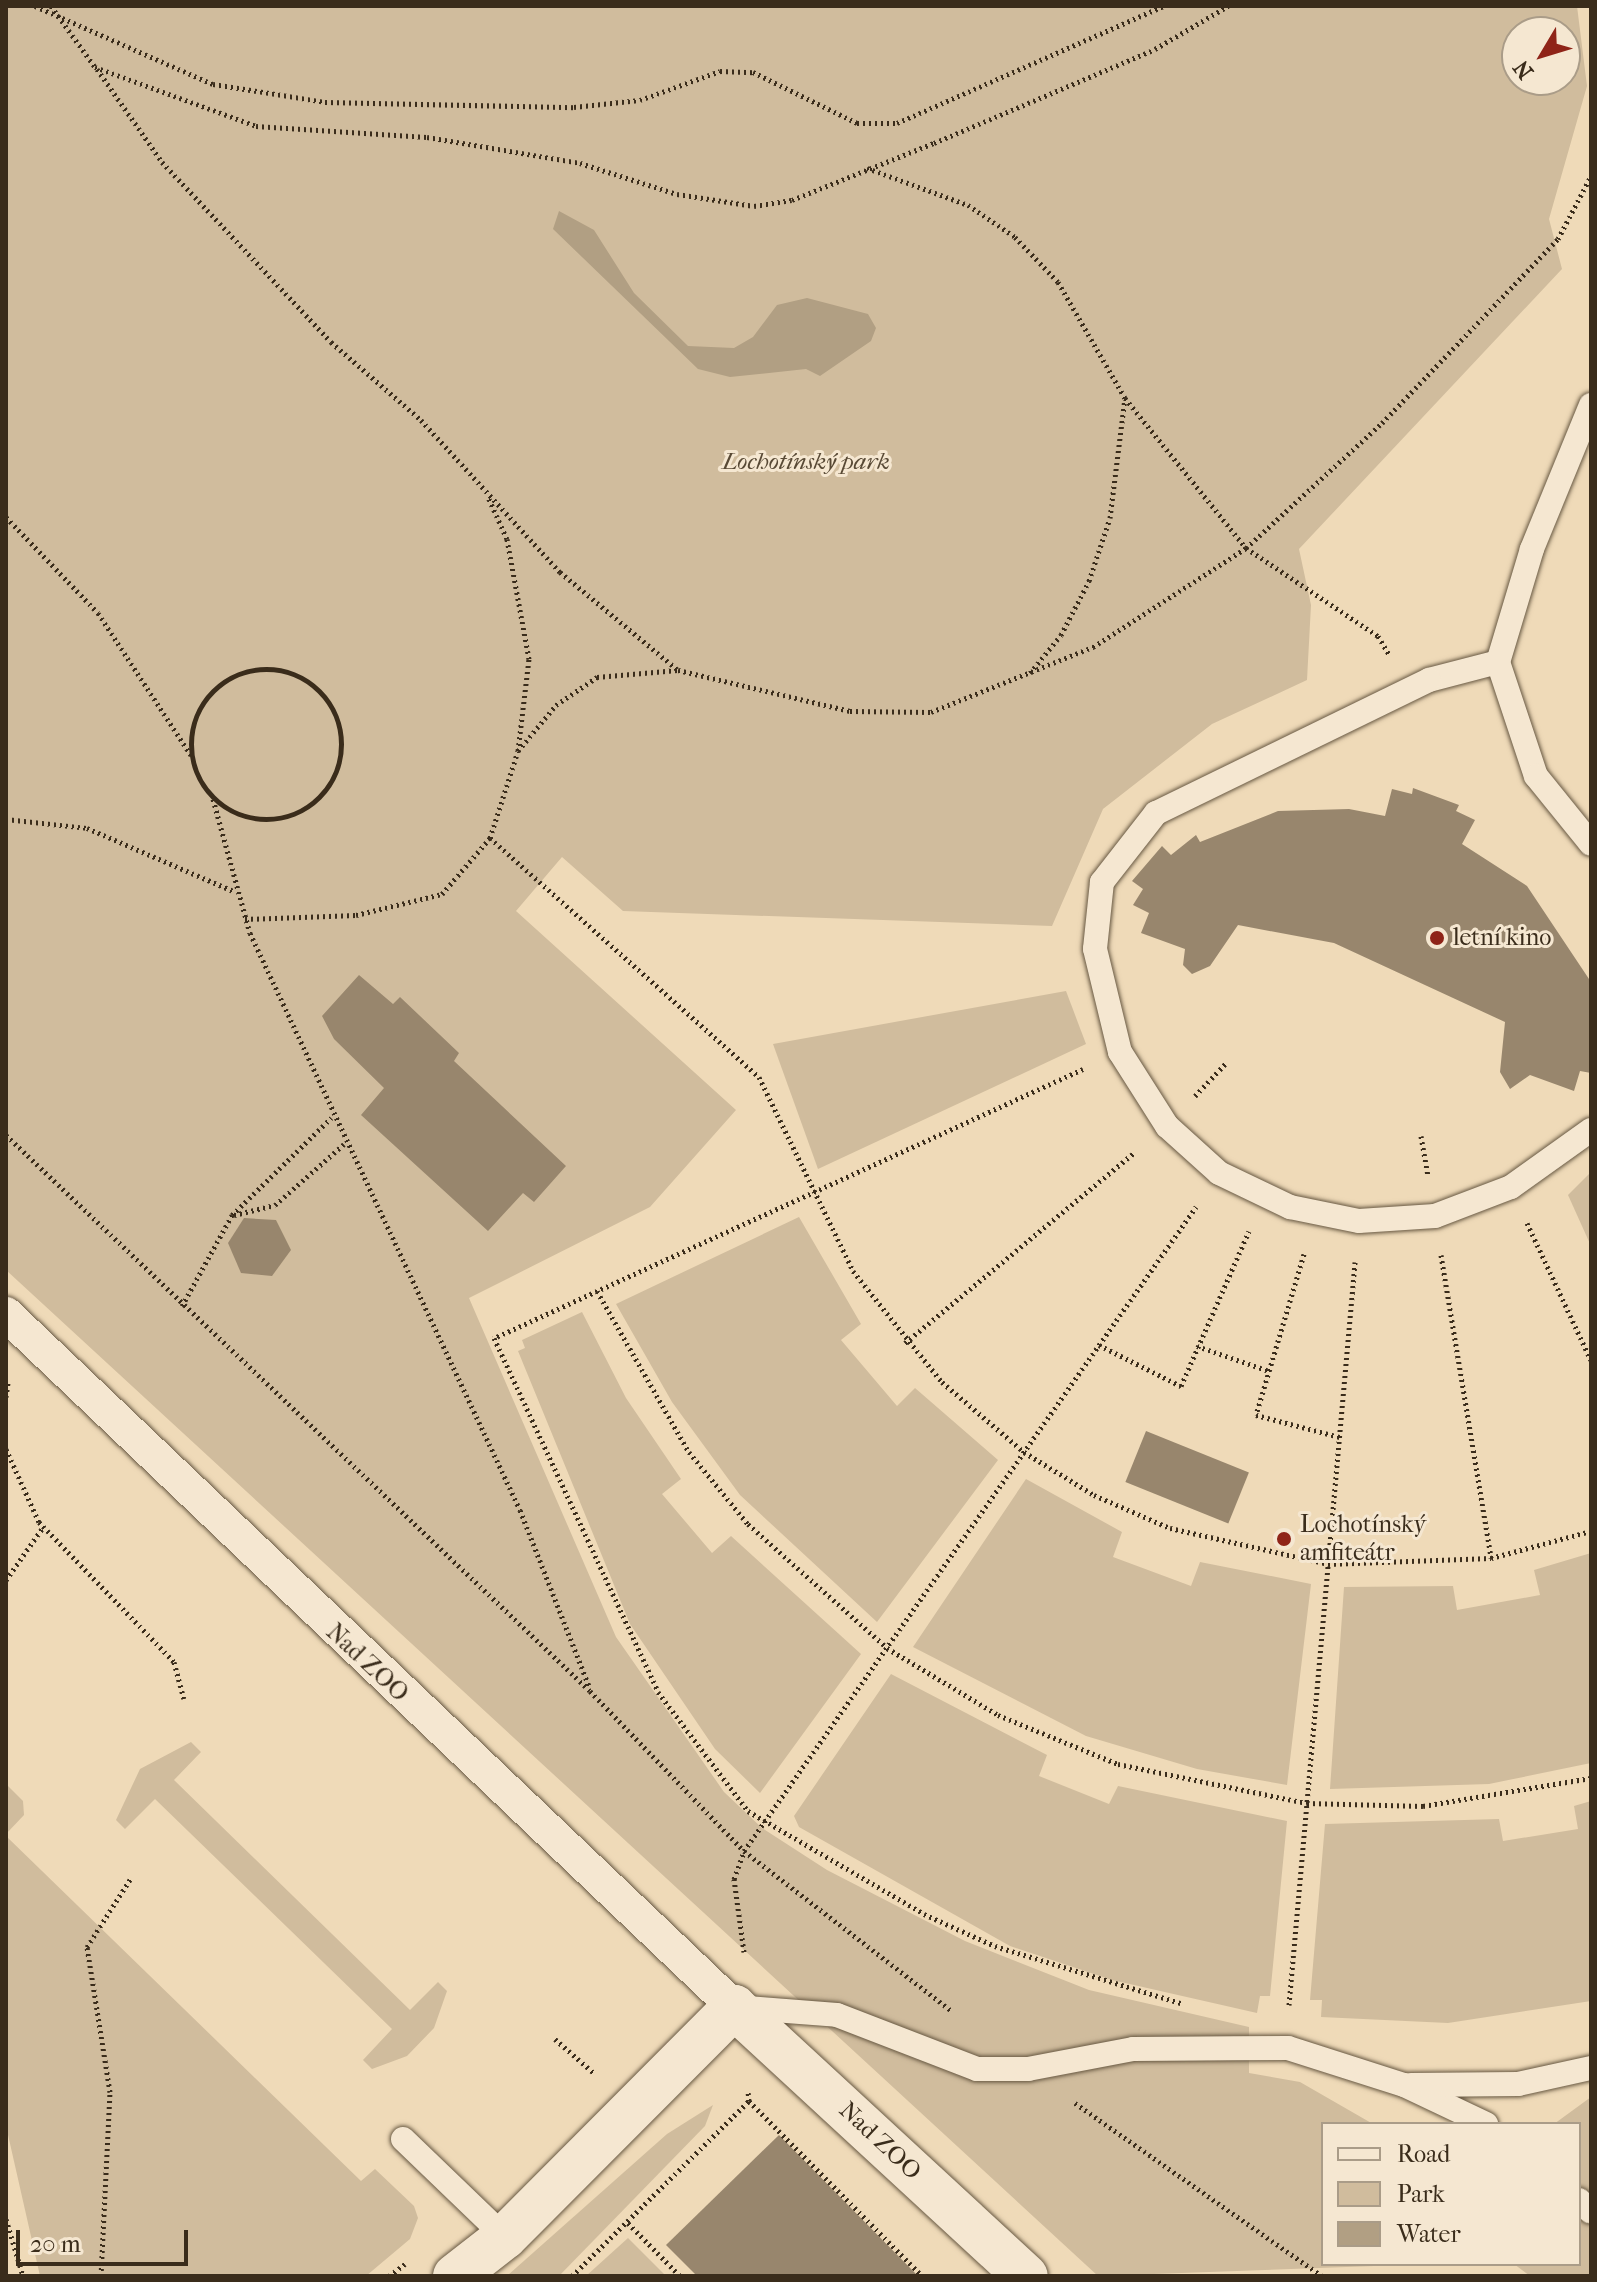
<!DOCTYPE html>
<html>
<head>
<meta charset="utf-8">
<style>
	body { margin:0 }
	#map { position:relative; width:1597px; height:2282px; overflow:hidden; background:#efdab8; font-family:"IM FELL French Canon",serif }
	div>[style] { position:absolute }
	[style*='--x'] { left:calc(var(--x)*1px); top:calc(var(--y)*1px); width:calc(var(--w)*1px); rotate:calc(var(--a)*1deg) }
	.green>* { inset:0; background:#d0bc9d }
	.water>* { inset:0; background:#b19f83 }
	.building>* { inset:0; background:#98866d; transform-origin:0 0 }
	.path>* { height:5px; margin-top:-2.5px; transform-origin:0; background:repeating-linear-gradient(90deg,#3a2c1b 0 2px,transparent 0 6px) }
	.path>.ring { margin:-2.5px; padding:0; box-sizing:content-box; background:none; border:5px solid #3a2c1b; border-radius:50% }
	.roads { filter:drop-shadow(0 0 2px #675842) drop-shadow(0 0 2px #675842) }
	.service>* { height:24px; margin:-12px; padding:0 12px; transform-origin:12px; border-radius:12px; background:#f5e7d1 }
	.pedestrian>* { height:34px; margin:-17px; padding:0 17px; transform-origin:17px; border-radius:17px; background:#f5e7d1 }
	.minor>* { height:44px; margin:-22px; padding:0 22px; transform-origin:22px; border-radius:22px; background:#f5e7d1 }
	.dots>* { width:22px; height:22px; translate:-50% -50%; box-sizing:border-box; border:4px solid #f5e7d1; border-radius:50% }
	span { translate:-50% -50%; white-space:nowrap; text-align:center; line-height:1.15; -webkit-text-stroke:6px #f5e7d1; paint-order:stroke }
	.park-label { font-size:24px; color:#584935; font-style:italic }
	.poi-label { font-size:24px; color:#3a2c1b }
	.left { translate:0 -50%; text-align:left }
	.street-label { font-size:24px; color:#3a2c1b }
	.frame { position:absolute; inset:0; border:8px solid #3a2c1b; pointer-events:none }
	.legend { position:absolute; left:1321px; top:2122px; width:260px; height:144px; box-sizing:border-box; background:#f5e7d1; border:2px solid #aa9c88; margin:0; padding:10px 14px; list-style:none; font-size:24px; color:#3a2c1b }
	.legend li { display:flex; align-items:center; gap:16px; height:40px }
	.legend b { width:40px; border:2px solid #aa9c88 }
	.north { position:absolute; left:1501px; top:16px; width:80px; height:80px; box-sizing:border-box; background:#f5e7d1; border:2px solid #aa9c88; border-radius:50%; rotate:232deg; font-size:22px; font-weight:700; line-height:32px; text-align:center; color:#3a2c1b }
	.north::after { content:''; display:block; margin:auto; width:28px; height:36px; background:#8f2418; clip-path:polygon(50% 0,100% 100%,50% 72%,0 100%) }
	.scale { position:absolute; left:16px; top:2230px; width:172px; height:36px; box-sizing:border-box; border:4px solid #3a2c1b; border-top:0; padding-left:10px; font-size:24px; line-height:28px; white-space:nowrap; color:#3a2c1b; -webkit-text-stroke:6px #f5e7d1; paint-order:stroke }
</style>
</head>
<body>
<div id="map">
	<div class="green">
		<i style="clip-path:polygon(evenodd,6px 6px,1577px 6px,1587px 86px,1549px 219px,1562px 269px,1299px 549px,1311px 605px,1307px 680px,1212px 724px,1103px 809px,1052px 926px,623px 911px,562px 857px,516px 911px,736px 1110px,650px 1207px,469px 1298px,616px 1637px,724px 1792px,762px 1828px,827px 1870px,965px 1941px,1089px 1990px,1249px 2027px,1249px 2073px,1300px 2082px,1373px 2124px,1323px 2124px,1323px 2264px,1430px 2264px,1098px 2276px,6px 1270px,6px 6px,1517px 32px,1565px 32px,1565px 80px,1517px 80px,1517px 32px)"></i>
		<i style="clip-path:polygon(1066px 991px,1086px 1044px,818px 1169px,773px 1044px)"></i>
		<i style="clip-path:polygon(1591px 1172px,1591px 1246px,1568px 1195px)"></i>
		<i style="clip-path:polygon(799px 1217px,861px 1324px,841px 1340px,897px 1406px,915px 1388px,998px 1460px,877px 1622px,740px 1495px,672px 1402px,616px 1304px)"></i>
		<i style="clip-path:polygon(582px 1312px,626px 1398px,681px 1479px,662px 1494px,712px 1553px,731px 1536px,861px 1654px,760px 1793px,715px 1749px,630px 1624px,518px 1351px,525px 1348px,522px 1340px)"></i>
		<i style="clip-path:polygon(1026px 1479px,1122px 1532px,1113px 1557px,1191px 1586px,1200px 1562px,1311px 1584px,1287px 1785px,1197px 1769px,1086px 1736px,913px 1647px)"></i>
		<i style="clip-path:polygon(1591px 1553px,1591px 1763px,1489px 1784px,1330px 1789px,1344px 1587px,1453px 1586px,1457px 1610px,1540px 1595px,1534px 1570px)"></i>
		<i style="clip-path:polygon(891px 1674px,1047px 1755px,1039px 1776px,1109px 1804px,1118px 1786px,1287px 1821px,1270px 1996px,1260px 1996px,1257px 2013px,1112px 1980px,1010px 1946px,799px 1827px,794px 1816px)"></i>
		<i style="clip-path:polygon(191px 1742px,201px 1752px,174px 1780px,410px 2010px,438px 1982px,447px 1991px,434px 2028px,407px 2056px,372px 2069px,363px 2060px,392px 2029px,155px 1799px,125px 1829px,116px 1820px,140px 1769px)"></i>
		<i style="clip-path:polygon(6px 1784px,23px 1801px,24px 1815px,6px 1834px)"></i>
		<i style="clip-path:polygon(1591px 1801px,1591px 2001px,1448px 2023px,1321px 2017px,1322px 2000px,1310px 2000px,1325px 1824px,1499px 1819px,1503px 1841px,1578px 1829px,1574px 1806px)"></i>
		<i style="clip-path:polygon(6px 1836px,361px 2181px,375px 2169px,414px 2206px,418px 2218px,410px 2239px,366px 2276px,40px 2276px,6px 2126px)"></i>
		<i style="clip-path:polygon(1591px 2097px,1591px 2276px,1530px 2276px,1514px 2264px,1579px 2264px,1579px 2124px,1554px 2124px)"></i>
		<i style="clip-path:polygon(713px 2105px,705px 2126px,559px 2276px,507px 2276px,667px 2134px)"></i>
		<i style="clip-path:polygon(628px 2238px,666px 2276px,586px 2276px)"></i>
	</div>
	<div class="water">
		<i style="clip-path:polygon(559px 211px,594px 230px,634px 293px,688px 346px,734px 348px,753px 337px,777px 305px,807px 298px,868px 314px,876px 328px,871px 341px,820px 376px,806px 369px,730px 377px,698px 369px,553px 229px)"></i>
	</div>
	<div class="building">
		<i style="clip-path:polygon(1413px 788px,1459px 805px,1456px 811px,1475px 820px,1462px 844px,1527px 886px,1591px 982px,1591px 1073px,1580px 1071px,1574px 1091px,1530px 1075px,1510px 1089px,1500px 1072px,1505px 1022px,1334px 943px,1238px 925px,1210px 966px,1192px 974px,1183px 965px,1185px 949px,1141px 933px,1149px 913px,1133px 905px,1143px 889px,1132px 881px,1162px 846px,1171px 855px,1196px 835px,1200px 842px,1278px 811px,1349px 809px,1385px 816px,1392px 789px,1412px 794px)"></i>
		<i style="clip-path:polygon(359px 975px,393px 1004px,400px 997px,459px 1053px,454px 1061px,566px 1166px,534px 1202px,523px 1193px,488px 1231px,361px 1115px,384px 1088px,334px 1039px,322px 1016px)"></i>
		<i style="clip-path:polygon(244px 1218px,276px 1220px,291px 1250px,272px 1276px,241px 1273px,228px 1243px)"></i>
		<i style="left:1146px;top:1431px;width:111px;height:55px;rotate:22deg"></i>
		<i style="clip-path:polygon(779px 2135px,918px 2276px,697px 2276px,666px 2245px)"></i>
	</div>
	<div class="path">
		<i style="--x:35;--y:6;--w:194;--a:23.7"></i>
		<i style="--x:213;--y:84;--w:113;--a:9.1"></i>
		<i style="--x:325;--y:102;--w:249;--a:1.2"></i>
		<i style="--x:574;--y:107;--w:66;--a:-6.1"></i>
		<i style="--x:640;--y:100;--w:85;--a:-19.9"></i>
		<i style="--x:720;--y:71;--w:33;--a:2"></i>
		<i style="--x:753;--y:72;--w:116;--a:26.1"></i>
		<i style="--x:857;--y:123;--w:40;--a:0"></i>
		<i style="--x:897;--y:123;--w:292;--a:-23.7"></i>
		<i style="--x:51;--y:6;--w:75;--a:54.2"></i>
		<i style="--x:95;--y:67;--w:171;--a:20.1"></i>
		<i style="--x:256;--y:126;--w:171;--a:3.7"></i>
		<i style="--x:427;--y:137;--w:155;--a:9.6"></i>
		<i style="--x:580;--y:163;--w:102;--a:17.7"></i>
		<i style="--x:677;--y:194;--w:78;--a:8.9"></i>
		<i style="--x:754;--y:206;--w:38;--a:-9"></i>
		<i style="--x:792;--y:200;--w:153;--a:-21.9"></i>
		<i style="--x:934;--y:143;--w:240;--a:-23"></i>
		<i style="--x:1155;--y:49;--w:85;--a:-30.5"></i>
		<i style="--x:97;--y:69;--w:113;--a:55"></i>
		<i style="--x:162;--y:162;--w:247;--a:46.8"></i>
		<i style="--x:331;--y:342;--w:119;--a:40.9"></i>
		<i style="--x:421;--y:420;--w:206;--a:47.6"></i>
		<i style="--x:560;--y:572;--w:152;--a:39.7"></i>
		<i style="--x:867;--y:168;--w:108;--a:20.1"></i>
		<i style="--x:968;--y:205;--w:57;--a:34.2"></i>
		<i style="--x:1015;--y:237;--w:62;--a:46.3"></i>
		<i style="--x:1058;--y:282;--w:134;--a:60"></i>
		<i style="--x:1125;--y:398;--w:193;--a:51.1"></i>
		<i style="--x:1246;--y:548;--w:159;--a:33.7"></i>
		<i style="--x:1378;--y:636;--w:21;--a:59"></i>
		<i style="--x:6;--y:517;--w:133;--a:46.2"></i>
		<i style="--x:98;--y:613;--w:170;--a:56.8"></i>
		<i class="ring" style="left:191px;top:669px;width:145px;height:145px"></i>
		<i style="--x:1030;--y:673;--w:49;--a:-50.8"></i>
		<i style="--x:1061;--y:635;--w:61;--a:-62.6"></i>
		<i style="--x:1089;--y:581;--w:66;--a:-71.6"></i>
		<i style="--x:1110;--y:518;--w:121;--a:-82.9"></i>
		<i style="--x:518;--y:751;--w:60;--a:-50.4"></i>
		<i style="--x:556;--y:705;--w:50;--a:-34.3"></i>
		<i style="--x:597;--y:677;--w:81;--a:-4.9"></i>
		<i style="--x:678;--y:670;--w:177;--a:13.4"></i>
		<i style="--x:850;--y:711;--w:81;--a:0.7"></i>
		<i style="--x:931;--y:712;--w:175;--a:-21.9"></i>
		<i style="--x:1093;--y:647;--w:182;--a:-32.9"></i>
		<i style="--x:1246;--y:548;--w:185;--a:-42.6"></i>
		<i style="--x:1382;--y:423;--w:255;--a:-46.3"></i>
		<i style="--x:1558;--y:239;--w:71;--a:-62.4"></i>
		<i style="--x:213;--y:799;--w:139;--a:74.6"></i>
		<i style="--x:250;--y:933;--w:637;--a:64.92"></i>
		<i style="--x:520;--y:1510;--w:189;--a:68.6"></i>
		<i style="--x:6;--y:819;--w:81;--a:6.3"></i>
		<i style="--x:87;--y:828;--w:159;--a:23.3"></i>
		<i style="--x:490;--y:838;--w:360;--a:41.6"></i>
		<i style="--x:759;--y:1077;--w:216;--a:64.1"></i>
		<i style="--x:853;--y:1271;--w:142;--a:51.3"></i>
		<i style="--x:942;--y:1382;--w:108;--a:40.5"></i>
		<i style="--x:1024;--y:1452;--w:82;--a:31.6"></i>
		<i style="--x:1094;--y:1495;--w:83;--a:23.5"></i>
		<i style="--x:1170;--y:1528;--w:162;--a:12.8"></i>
		<i style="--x:1328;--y:1564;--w:163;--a:-2.1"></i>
		<i style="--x:1491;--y:1558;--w:104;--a:-15.1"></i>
		<i style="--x:245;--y:919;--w:111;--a:-2.1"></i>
		<i style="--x:356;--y:915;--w:89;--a:-13.7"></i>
		<i style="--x:442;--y:894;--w:74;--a:-49.4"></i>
		<i style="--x:490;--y:838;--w:91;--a:-72.2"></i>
		<i style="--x:518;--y:751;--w:93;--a:-83.2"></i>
		<i style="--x:529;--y:659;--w:122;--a:-100.4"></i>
		<i style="--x:507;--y:539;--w:46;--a:-114.3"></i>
		<i style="--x:1083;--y:1069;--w:648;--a:155.45"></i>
		<i style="--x:494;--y:1338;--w:390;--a:65.1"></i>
		<i style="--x:658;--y:1692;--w:149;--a:52.9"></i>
		<i style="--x:748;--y:1811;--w:204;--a:30.3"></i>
		<i style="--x:924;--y:1914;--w:78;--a:24.3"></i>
		<i style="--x:995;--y:1946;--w:197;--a:17.1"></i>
		<i style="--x:1195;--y:1096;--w:45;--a:-46.8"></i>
		<i style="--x:6;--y:1135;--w:806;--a:43.59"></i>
		<i style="--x:590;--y:1691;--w:222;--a:46.1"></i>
		<i style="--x:744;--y:1851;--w:262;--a:37.6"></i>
		<i style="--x:1421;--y:1136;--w:39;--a:80"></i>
		<i style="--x:234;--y:1215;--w:42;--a:-13.7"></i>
		<i style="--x:275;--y:1205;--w:92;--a:-41.5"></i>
		<i style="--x:1527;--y:1223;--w:151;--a:65"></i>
		<i style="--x:1304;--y:1254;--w:168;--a:106.6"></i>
		<i style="--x:1256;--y:1415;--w:87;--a:14.7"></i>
		<i style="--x:1441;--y:1255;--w:307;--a:80.6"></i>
		<i style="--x:597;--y:1291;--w:185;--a:60.3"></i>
		<i style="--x:689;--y:1452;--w:93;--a:50.7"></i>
		<i style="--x:748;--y:1524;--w:186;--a:41.7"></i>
		<i style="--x:887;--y:1648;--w:130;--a:31.1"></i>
		<i style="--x:998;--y:1715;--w:130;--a:22.2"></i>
		<i style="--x:1118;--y:1764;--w:193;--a:11.7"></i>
		<i style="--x:1307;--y:1803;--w:116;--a:1.5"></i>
		<i style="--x:1423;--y:1806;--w:170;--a:-9.5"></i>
		<i style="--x:182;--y:1306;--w:104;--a:-61.2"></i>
		<i style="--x:232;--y:1215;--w:139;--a:-44.4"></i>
		<i style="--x:905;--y:1343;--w:299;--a:-39.7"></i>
		<i style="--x:1099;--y:1345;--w:92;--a:26.6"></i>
		<i style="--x:1181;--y:1386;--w:169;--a:-66.3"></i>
		<i style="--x:1197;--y:1346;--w:76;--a:19.1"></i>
		<i style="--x:6;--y:1397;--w:14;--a:-82"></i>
		<i style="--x:6;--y:1449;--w:80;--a:65.7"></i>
		<i style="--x:39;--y:1522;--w:194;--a:46"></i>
		<i style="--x:174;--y:1662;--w:38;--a:75"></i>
		<i style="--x:6;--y:1580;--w:66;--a:-54.9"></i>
		<i style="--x:744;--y:1952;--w:74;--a:-97.8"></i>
		<i style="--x:734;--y:1879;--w:30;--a:-70"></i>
		<i style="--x:744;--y:1851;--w:787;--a:-54.94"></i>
		<i style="--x:1289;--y:2005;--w:746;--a:-84.92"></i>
		<i style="--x:555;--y:2039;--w:53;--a:41.2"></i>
		<i style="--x:749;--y:2101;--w:246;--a:45.3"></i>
		<i style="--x:1075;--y:2103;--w:302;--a:35"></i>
		<i style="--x:6;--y:2219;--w:59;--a:73.4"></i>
		<i style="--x:628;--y:2223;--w:74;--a:45.5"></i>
		<i style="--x:101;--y:2276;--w:184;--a:-87.2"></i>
		<i style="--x:110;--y:2092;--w:147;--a:-99"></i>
		<i style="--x:87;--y:1947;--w:82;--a:-57.5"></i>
		<i style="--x:389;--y:2276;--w:20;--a:-37"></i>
		<i style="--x:572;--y:2276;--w:249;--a:-44.7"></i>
		<i style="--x:749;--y:2101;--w:10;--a:-96"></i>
	</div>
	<div class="roads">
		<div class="service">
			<i style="--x:1591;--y:405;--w:156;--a:112.3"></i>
			<i style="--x:1532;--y:549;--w:118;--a:106.7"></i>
			<i style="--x:1498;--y:662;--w:71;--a:165.4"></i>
			<i style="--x:1429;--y:680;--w:304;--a:154"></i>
			<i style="--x:1156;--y:813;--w:88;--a:128"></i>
			<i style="--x:1102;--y:882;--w:67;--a:96"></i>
			<i style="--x:1095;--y:949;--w:106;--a:76.4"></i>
			<i style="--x:1120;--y:1052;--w:88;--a:57.6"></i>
			<i style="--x:1167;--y:1126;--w:70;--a:42.1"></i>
			<i style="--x:1219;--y:1173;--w:79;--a:25.6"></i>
			<i style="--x:1290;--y:1207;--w:70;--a:11.5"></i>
			<i style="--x:1359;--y:1221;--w:76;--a:-3.8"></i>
			<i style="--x:1435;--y:1216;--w:81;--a:-20.9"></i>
			<i style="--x:1511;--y:1187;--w:98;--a:-35.5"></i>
			<i style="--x:1498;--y:662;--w:120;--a:71.6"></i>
			<i style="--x:1536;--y:776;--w:87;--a:51"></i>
			<i style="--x:734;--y:2007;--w:103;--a:4.4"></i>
			<i style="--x:837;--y:2015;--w:150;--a:21.1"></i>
			<i style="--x:977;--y:2069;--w:51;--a:0"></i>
			<i style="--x:1028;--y:2069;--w:107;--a:-10.8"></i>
			<i style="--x:1133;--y:2049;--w:155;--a:-0.4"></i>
			<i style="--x:1288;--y:2048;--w:122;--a:17.7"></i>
			<i style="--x:1404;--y:2085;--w:91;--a:25.4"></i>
			<i style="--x:1411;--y:2085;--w:107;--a:-0.5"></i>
			<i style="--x:1518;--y:2084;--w:75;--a:-12.4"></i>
			<i style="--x:403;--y:2139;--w:141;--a:43.9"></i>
			<i style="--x:1579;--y:2200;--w:16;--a:45"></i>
		</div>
		<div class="pedestrian">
			<i style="--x:6;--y:1314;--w:1005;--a:43.59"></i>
		</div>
		<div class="minor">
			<i style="--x:455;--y:2276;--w:63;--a:-38"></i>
			<i style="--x:505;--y:2237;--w:325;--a:-45.1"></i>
			<i style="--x:734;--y:2007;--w:397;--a:42.7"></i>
		</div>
	</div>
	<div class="dots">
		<i style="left:1437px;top:938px;background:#8f2418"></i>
		<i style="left:1284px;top:1539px;background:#8f2418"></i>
	</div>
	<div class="park-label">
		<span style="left:806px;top:462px">Lochotínský park</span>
	</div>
	<div class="poi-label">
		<span class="left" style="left:1453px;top:938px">letní kino</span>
		<span class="left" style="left:1300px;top:1539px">Lochotínský<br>amfiteátr</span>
	</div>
	<div class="street-label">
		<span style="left:367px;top:1663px;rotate:43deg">Nad ZOO</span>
		<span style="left:880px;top:2141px;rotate:43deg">Nad ZOO</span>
	</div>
	<div class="frame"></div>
	<ul class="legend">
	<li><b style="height:10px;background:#f5e7d1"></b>Road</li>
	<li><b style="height:22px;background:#d0bc9d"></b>Park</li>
	<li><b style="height:22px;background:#b19f83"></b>Water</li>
	</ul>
	<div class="north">N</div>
	<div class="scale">20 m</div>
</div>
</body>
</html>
